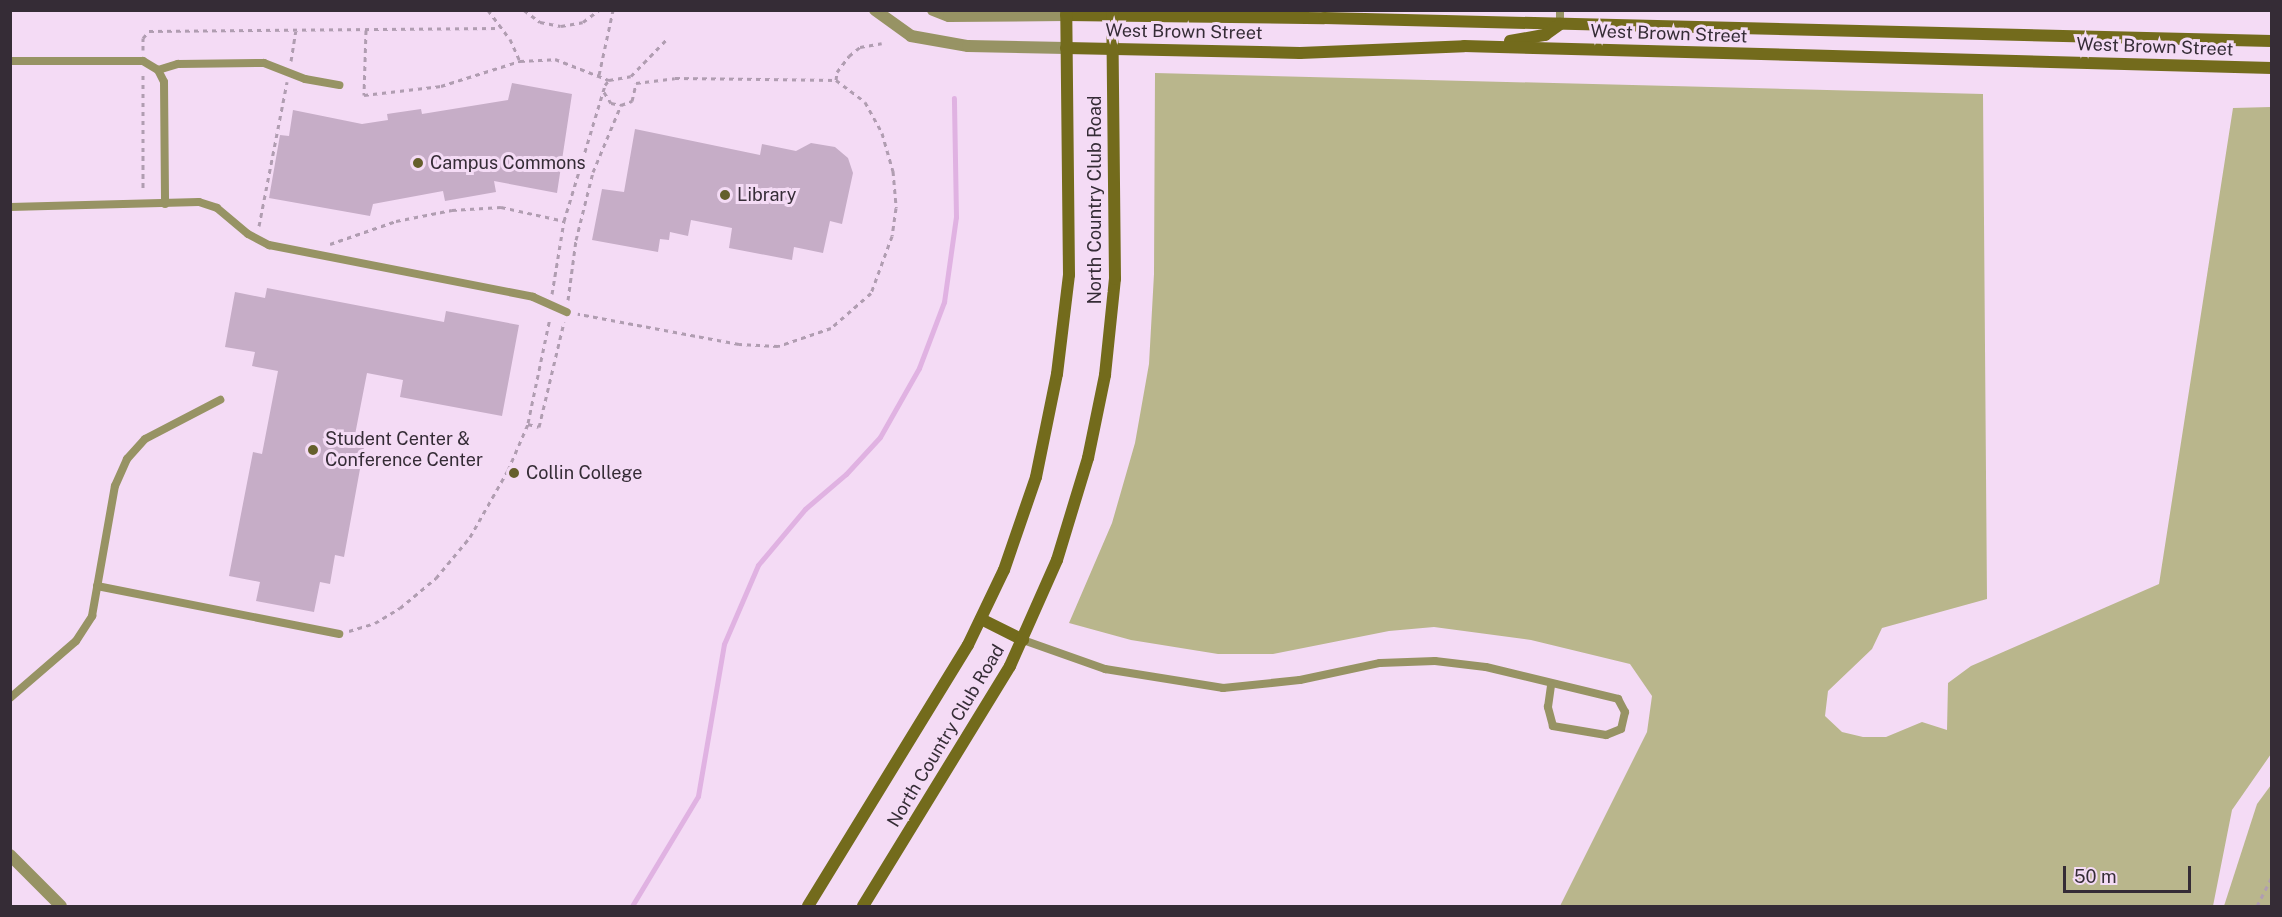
<!DOCTYPE html>
<html>
<head>
<meta charset="utf-8">
<style>
	body { margin:0 }
	#map { position:relative; width:2282px; height:917px; overflow:hidden; background:#f4dbf5; font-family:"Public Sans",sans-serif }
	div>[style] { position:absolute }
	[style*='--x'] { left:calc(var(--x)*1px); top:calc(var(--y)*1px); width:calc(var(--w)*1px); rotate:calc(var(--a)*1deg) }
	.green>* { inset:0; background:#b9b68c }
	.stream>* { height:5px; margin:-2.5px; padding:0 2.5px; transform-origin:2.5px; border-radius:2.5px; background:#e0b2e2 }
	.building>* { inset:0; background:#c6adc7 }
	.path>* { height:3px; margin-top:-1.5px; transform-origin:0; background:repeating-linear-gradient(90deg,#b09db1 0 4.5px,transparent 0 9px) }
	.lane>* { height:8px; margin:-4px; padding:0 4px; transform-origin:4px; border-radius:4px; background:#979364 }
	.street>* { height:12px; margin:-6px; padding:0 6px; transform-origin:6px; border-radius:6px; background:#979364 }
	.secondary>* { height:12px; margin:-6px; padding:0 6px; transform-origin:6px; border-radius:6px; background:#736b1c }
	.dots>* { width:16px; height:16px; translate:-50% -50%; box-sizing:border-box; border:3px solid #f4dbf5; border-radius:50% }
	span { translate:-50% -50%; white-space:nowrap; text-align:center; line-height:1.15; -webkit-text-stroke:6px #f4dbf5; paint-order:stroke }
	.street-label { font-size:18px; color:#352c36 }
	.poi-label { font-size:18px; color:#352c36 }
	.left { translate:0 -50%; text-align:left }
	.frame { position:absolute; inset:0; border:12px solid #352c36; pointer-events:none }
	.scale { position:absolute; left:2063px; top:866px; width:128px; height:27px; box-sizing:border-box; border:3px solid #352c36; border-top:0; padding-left:8px; font-size:18px; line-height:21px; white-space:nowrap; color:#352c36; -webkit-text-stroke:4px #f4dbf5; paint-order:stroke }
</style>
</head>
<body>
<div id="map">
	<div class="green">
		<i style="clip-path:polygon(1155px 73px,1983px 94px,1987px 599px,1882px 628px,1872px 649px,1828px 691px,1825px 716px,1842px 732px,1863px 737px,1886px 737px,1922px 722px,1947px 730px,1948px 683px,1971px 666px,2159px 584px,2233px 108px,2271px 107px,2271px 754px,2232px 810px,2213px 906px,1560px 906px,1647px 732px,1652px 696px,1630px 664px,1531px 640px,1434px 627px,1389px 631px,1273px 654px,1218px 654px,1131px 640px,1069px 623px,1112px 523px,1135px 443px,1149px 364px,1154px 274px)"></i>
		<i style="clip-path:polygon(2271px 785px,2271px 906px,2224px 906px,2257px 804px)"></i>
	</div>
	<div class="stream">
		<i style="--x:632;--y:906;--w:128;--a:-59"></i>
		<i style="--x:698;--y:796;--w:154;--a:-80.3"></i>
		<i style="--x:724;--y:644;--w:86;--a:-66.7"></i>
		<i style="--x:758;--y:565;--w:73;--a:-50"></i>
		<i style="--x:805;--y:509;--w:54;--a:-40.5"></i>
		<i style="--x:846;--y:474;--w:50;--a:-47.4"></i>
		<i style="--x:880;--y:437;--w:79;--a:-60.5"></i>
		<i style="--x:919;--y:368;--w:71;--a:-69.3"></i>
		<i style="--x:944;--y:302;--w:86;--a:-82"></i>
		<i style="--x:956;--y:217;--w:119;--a:-91"></i>
	</div>
	<div class="building">
		<i style="clip-path:polygon(512px 83px,572px 94px,557px 193px,494px 181px,496px 192px,445px 201px,443px 191px,373px 204px,370px 216px,269px 198px,280px 135px,289px 136px,293px 110px,362px 124px,388px 120px,387px 114px,421px 109px,422px 114px,508px 100px)"></i>
		<i style="clip-path:polygon(635px 129px,760px 155px,762px 144px,796px 151px,811px 143px,835px 147px,848px 158px,853px 173px,842px 224px,830px 221px,823px 253px,794px 247px,792px 260px,729px 248px,732px 228px,691px 220px,688px 236px,670px 232px,669px 240px,660px 239px,658px 252px,592px 240px,602px 189px,624px 192px)"></i>
		<i style="clip-path:polygon(267px 288px,444px 322px,446px 311px,519px 325px,502px 416px,400px 397px,403px 380px,367px 373px,353px 445px,364px 447px,344px 557px,335px 555px,330px 584px,320px 582px,314px 612px,256px 601px,260px 582px,229px 576px,253px 452px,262px 454px,278px 371px,252px 366px,255px 352px,225px 347px,235px 292px,265px 298px)"></i>
	</div>
	<div class="path">
		<i style="--x:488;--y:10;--w:36;--a:53"></i>
		<i style="--x:510;--y:39;--w:24;--a:66"></i>
		<i style="--x:520;--y:61;--w:35;--a:-3"></i>
		<i style="--x:555;--y:59;--w:58;--a:21.3"></i>
		<i style="--x:524;--y:10;--w:20;--a:37"></i>
		<i style="--x:540;--y:22;--w:21;--a:11"></i>
		<i style="--x:561;--y:26;--w:22;--a:-10"></i>
		<i style="--x:583;--y:22;--w:20;--a:-37"></i>
		<i style="--x:366;--y:30;--w:65;--a:91.8"></i>
		<i style="--x:364;--y:95;--w:78;--a:-6.7"></i>
		<i style="--x:441;--y:86;--w:83;--a:-17.6"></i>
		<i style="--x:143;--y:50;--w:12;--a:-90"></i>
		<i style="--x:143;--y:38;--w:9;--a:-49"></i>
		<i style="--x:149;--y:31;--w:350;--a:-0.5"></i>
		<i style="--x:291;--y:61;--w:30;--a:-81"></i>
		<i style="--x:143;--y:75;--w:115;--a:90"></i>
		<i style="--x:599;--y:75;--w:66;--a:-77.8"></i>
		<i style="--x:836;--y:80;--w:8;--a:-83"></i>
		<i style="--x:837;--y:72;--w:20;--a:-53"></i>
		<i style="--x:849;--y:56;--w:14;--a:-39"></i>
		<i style="--x:860;--y:47;--w:22;--a:-10"></i>
		<i style="--x:604;--y:92;--w:13;--a:58"></i>
		<i style="--x:611;--y:103;--w:10;--a:11"></i>
		<i style="--x:259;--y:226;--w:147;--a:-79"></i>
		<i style="--x:330;--y:244;--w:70;--a:-19.2"></i>
		<i style="--x:396;--y:221;--w:57;--a:-11.1"></i>
		<i style="--x:452;--y:210;--w:49;--a:-3.5"></i>
		<i style="--x:501;--y:207;--w:65;--a:12.5"></i>
		<i style="--x:552;--y:294;--w:74;--a:-80.7"></i>
		<i style="--x:564;--y:221;--w:142;--a:-73.2"></i>
		<i style="--x:605;--y:85;--w:6;--a:-51"></i>
		<i style="--x:609;--y:80;--w:22;--a:-10"></i>
		<i style="--x:631;--y:76;--w:50;--a:-45.8"></i>
		<i style="--x:568;--y:300;--w:61;--a:-82.4"></i>
		<i style="--x:576;--y:240;--w:70;--a:-76"></i>
		<i style="--x:593;--y:172;--w:73;--a:-67.3"></i>
		<i style="--x:621;--y:105;--w:12;--a:-20"></i>
		<i style="--x:632;--y:101;--w:18;--a:-77"></i>
		<i style="--x:636;--y:83;--w:39;--a:-7"></i>
		<i style="--x:675;--y:78;--w:161;--a:0.7"></i>
		<i style="--x:836;--y:80;--w:36;--a:37"></i>
		<i style="--x:865;--y:102;--w:35;--a:61"></i>
		<i style="--x:882;--y:133;--w:40;--a:74"></i>
		<i style="--x:893;--y:171;--w:37;--a:85"></i>
		<i style="--x:896;--y:208;--w:28;--a:98"></i>
		<i style="--x:892;--y:236;--w:61;--a:110.2"></i>
		<i style="--x:871;--y:293;--w:53;--a:138.8"></i>
		<i style="--x:831;--y:328;--w:56;--a:161.2"></i>
		<i style="--x:778;--y:346;--w:39;--a:-177"></i>
		<i style="--x:739;--y:344;--w:164;--a:-169.4"></i>
		<i style="--x:528;--y:423;--w:107;--a:-78.2"></i>
		<i style="--x:349;--y:631;--w:27;--a:-17"></i>
		<i style="--x:375;--y:623;--w:29;--a:-31"></i>
		<i style="--x:400;--y:608;--w:47;--a:-39.8"></i>
		<i style="--x:436;--y:578;--w:53;--a:-50.3"></i>
		<i style="--x:470;--y:537;--w:77;--a:-60.4"></i>
		<i style="--x:508;--y:470;--w:50;--a:-66.5"></i>
		<i style="--x:528;--y:424;--w:11;--a:15"></i>
		<i style="--x:539;--y:427;--w:108;--a:-76.6"></i>
		<i style="--x:2257;--y:906;--w:34;--a:-63"></i>
	</div>
	<div class="lane">
		<i style="--x:1560;--y:24;--w:14;--a:-90"></i>
		<i style="--x:10;--y:61;--w:133;--a:0"></i>
		<i style="--x:143;--y:61;--w:17;--a:31"></i>
		<i style="--x:158;--y:70;--w:13;--a:63"></i>
		<i style="--x:164;--y:82;--w:122;--a:89.5"></i>
		<i style="--x:158;--y:70;--w:21;--a:-17"></i>
		<i style="--x:178;--y:64;--w:86;--a:-0.7"></i>
		<i style="--x:264;--y:63;--w:44;--a:21.3"></i>
		<i style="--x:305;--y:79;--w:35;--a:10"></i>
		<i style="--x:10;--y:207;--w:189;--a:-1.5"></i>
		<i style="--x:199;--y:202;--w:19;--a:18"></i>
		<i style="--x:217;--y:208;--w:40;--a:40"></i>
		<i style="--x:248;--y:234;--w:24;--a:28"></i>
		<i style="--x:269;--y:245;--w:269;--a:11.1"></i>
		<i style="--x:533;--y:297;--w:37;--a:24"></i>
		<i style="--x:97;--y:586;--w:247;--a:11.2"></i>
		<i style="--x:1023;--y:640;--w:87;--a:19.5"></i>
		<i style="--x:1105;--y:669;--w:120;--a:9.1"></i>
		<i style="--x:1223;--y:688;--w:77;--a:-5.9"></i>
		<i style="--x:1300;--y:680;--w:82;--a:-12"></i>
		<i style="--x:1380;--y:663;--w:55;--a:-2.1"></i>
		<i style="--x:1435;--y:661;--w:51;--a:6.7"></i>
		<i style="--x:1486;--y:667;--w:136;--a:13.6"></i>
		<i style="--x:1618;--y:699;--w:15;--a:62"></i>
		<i style="--x:1625;--y:712;--w:17;--a:103"></i>
		<i style="--x:1621;--y:729;--w:16;--a:158"></i>
		<i style="--x:1606;--y:735;--w:54;--a:-170.4"></i>
		<i style="--x:1553;--y:726;--w:20;--a:-105"></i>
		<i style="--x:1548;--y:707;--w:22;--a:-82"></i>
		<i style="--x:10;--y:698;--w:87;--a:-40.8"></i>
		<i style="--x:76;--y:641;--w:30;--a:-57"></i>
		<i style="--x:92;--y:616;--w:132;--a:-80"></i>
		<i style="--x:115;--y:486;--w:30;--a:-66"></i>
		<i style="--x:127;--y:459;--w:27;--a:-48"></i>
		<i style="--x:145;--y:439;--w:85;--a:-27.5"></i>
	</div>
	<div class="street">
		<i style="--x:875;--y:10;--w:44;--a:35.8"></i>
		<i style="--x:911;--y:36;--w:58;--a:10"></i>
		<i style="--x:968;--y:46;--w:98;--a:1.2"></i>
		<i style="--x:933;--y:10;--w:17;--a:21"></i>
		<i style="--x:949;--y:16;--w:117;--a:-0.5"></i>
		<i style="--x:10;--y:855;--w:72;--a:45"></i>
	</div>
	<div class="secondary">
		<i style="--x:1066;--y:15;--w:258;--a:0.7"></i>
		<i style="--x:1324;--y:18;--w:948;--a:1.39"></i>
		<i style="--x:1510;--y:41;--w:36;--a:-10"></i>
		<i style="--x:1545;--y:35;--w:19;--a:-36"></i>
		<i style="--x:1066;--y:48;--w:234;--a:1.2"></i>
		<i style="--x:1300;--y:53;--w:164;--a:-2.4"></i>
		<i style="--x:1464;--y:46;--w:808;--a:1.56"></i>
		<i style="--x:981;--y:619;--w:47;--a:26.6"></i>
		<i style="--x:808;--y:906;--w:306;--a:-58.5"></i>
		<i style="--x:968;--y:645;--w:83;--a:-64.4"></i>
		<i style="--x:1004;--y:570;--w:98;--a:-71"></i>
		<i style="--x:1036;--y:477;--w:105;--a:-78.5"></i>
		<i style="--x:1057;--y:374;--w:100;--a:-83.1"></i>
		<i style="--x:1069;--y:275;--w:265;--a:-90.6"></i>
		<i style="--x:863;--y:906;--w:281;--a:-58.5"></i>
		<i style="--x:1010;--y:666;--w:116;--a:-66.1"></i>
		<i style="--x:1057;--y:560;--w:107;--a:-73.1"></i>
		<i style="--x:1088;--y:458;--w:85;--a:-78.4"></i>
		<i style="--x:1105;--y:375;--w:97;--a:-84.1"></i>
		<i style="--x:1115;--y:279;--w:269;--a:-90.6"></i>
	</div>
	<div class="dots">
		<i style="left:418px;top:163px;background:#655f2c"></i>
		<i style="left:725px;top:195px;background:#655f2c"></i>
		<i style="left:313px;top:450px;background:#655f2c"></i>
		<i style="left:514px;top:473px;background:#655f2c"></i>
	</div>
	<div class="street-label">
		<span style="left:1184px;top:32px;rotate:1deg">West Brown Street</span>
		<span style="left:1669px;top:34px;rotate:2deg">West Brown Street</span>
		<span style="left:2155px;top:47px;rotate:2deg">West Brown Street</span>
		<span style="left:1095px;top:200px;rotate:-90deg">North Country Club Road</span>
		<span style="left:946px;top:736px;rotate:-59deg">North Country Club Road</span>
	</div>
	<div class="poi-label">
		<span class="left" style="left:430px;top:163px">Campus Commons</span>
		<span class="left" style="left:737px;top:195px">Library</span>
		<span class="left" style="left:325px;top:450px">Student Center &amp;<br>Conference Center</span>
		<span class="left" style="left:526px;top:473px">Collin College</span>
	</div>
	<div class="frame"></div>
	<div class="scale">50 m</div>
</div>
</body>
</html>
